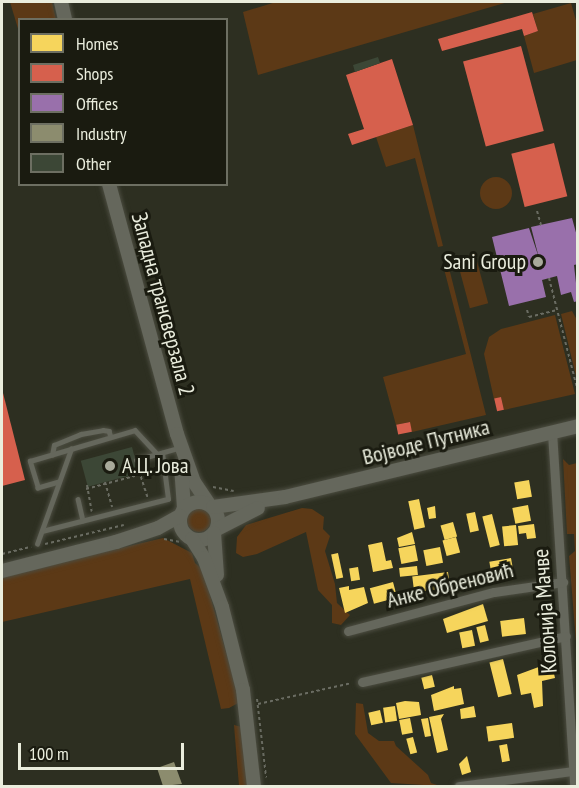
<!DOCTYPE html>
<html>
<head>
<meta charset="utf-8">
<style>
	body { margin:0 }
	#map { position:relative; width:579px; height:788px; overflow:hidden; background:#2d2f21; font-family:"PT Sans Narrow",sans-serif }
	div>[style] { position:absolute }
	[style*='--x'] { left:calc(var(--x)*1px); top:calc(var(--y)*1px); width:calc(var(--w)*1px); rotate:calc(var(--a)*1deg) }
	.green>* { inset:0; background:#5c3916; transform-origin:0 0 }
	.round { border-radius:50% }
	.homes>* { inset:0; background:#f6d55c; transform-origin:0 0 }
	.shops>* { inset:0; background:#d6604d; transform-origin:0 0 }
	.offices>* { inset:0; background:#9970ab }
	.industry>* { inset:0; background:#8c8c6e }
	.building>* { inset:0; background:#3c4736; transform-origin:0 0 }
	.path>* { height:2px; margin-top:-1px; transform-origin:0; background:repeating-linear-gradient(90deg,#6a6c62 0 3px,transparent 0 6px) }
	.roads { filter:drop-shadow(0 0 2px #4c4d41) drop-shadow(0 0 2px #4c4d41) }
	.lane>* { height:4.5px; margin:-2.25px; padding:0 2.25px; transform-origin:2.25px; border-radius:2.25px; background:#65675c }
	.street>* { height:9px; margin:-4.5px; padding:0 4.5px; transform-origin:4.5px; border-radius:4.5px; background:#65675c }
	.secondary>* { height:14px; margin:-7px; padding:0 7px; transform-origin:7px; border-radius:7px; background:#65675c }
	.secondary>.ring { margin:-7px; padding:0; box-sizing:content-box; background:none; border:14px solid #65675c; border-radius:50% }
	.dots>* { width:16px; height:16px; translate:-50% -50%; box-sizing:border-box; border:3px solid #1a1b10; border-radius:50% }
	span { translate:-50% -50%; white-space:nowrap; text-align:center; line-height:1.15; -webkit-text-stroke:6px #1a1b10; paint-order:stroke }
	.poi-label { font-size:22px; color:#eaeddd }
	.right { translate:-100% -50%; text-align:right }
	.left { translate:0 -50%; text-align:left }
	.street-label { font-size:22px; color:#eaeddd }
	.frame { position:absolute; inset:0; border:3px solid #eaeddd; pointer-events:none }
	.legend { position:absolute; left:18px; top:18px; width:210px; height:168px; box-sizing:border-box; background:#1a1b10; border:2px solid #6d6f62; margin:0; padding:8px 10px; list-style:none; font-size:18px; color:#eaeddd }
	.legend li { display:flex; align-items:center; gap:12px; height:30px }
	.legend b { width:30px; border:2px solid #6d6f62 }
	.scale { position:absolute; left:18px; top:743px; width:166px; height:27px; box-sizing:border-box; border:3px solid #eaeddd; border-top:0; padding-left:8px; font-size:18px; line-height:21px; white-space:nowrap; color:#eaeddd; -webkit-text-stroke:4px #1a1b10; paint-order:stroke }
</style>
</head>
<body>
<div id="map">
	<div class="green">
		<i style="clip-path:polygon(10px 2px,52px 2px,56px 19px,20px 20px,19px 32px)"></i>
		<i style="clip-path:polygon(276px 2px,508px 2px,258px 75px,243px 12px)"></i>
		<i style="clip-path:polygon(571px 3px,577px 24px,577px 60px,534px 73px,524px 36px,538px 31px,533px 14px)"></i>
		<i style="clip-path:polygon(413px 125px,443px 246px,438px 247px,415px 158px,386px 167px,376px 137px)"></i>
		<i class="round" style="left:480px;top:177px;width:32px;height:32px"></i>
		<i style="left:475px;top:254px;width:51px;height:19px;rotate:75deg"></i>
		<i style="clip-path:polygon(448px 264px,486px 415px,412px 432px,409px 422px,396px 425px,383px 377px,466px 354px,443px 265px)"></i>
		<i style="clip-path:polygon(572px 311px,577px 320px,577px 380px,561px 314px)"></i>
		<i style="clip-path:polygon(555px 315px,575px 394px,504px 410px,501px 397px,494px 399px,484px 354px,489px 337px,501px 329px)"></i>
		<i style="clip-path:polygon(563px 459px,569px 465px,577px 463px,577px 654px,569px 556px,575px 551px,574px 534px,567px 534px)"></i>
		<i class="round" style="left:187px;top:508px;width:24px;height:24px"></i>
		<i style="clip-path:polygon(302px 508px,312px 509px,324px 517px,323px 529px,330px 536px,325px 551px,335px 584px,337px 603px,350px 615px,341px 625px,332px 623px,332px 605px,318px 590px,306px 532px,257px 554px,243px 557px,236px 553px,237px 537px,246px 525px)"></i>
		<i style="clip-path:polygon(163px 538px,192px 553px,195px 563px,203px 570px,240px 702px,229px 708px,221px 709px,190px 579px,2px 622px,2px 576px)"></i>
		<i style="clip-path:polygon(356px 703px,363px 704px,368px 733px,379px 741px,394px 741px,396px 746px,428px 775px,431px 783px,440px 786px,391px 783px,355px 734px)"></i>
		<i style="clip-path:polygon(234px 725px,242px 727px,250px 786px,239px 786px)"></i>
	</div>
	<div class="homes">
		<i style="left:529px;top:480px;width:17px;height:15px;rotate:80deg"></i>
		<i style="left:419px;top:499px;width:29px;height:11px;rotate:78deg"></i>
		<i style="left:528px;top:505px;width:16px;height:16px;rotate:79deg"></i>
		<i style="clip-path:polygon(435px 506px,436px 518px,429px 519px,427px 508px)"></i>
		<i style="left:475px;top:512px;width:19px;height:9px;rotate:78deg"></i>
		<i style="left:492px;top:514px;width:32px;height:10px;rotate:76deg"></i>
		<i style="left:453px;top:522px;width:15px;height:13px;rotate:74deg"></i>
		<i style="clip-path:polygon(534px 524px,536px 538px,527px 539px,526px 533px,519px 534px,518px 526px)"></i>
		<i style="left:516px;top:525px;width:20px;height:14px;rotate:84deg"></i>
		<i style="clip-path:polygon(412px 532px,415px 544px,399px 547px,397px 538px)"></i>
		<i style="left:456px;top:537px;width:16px;height:14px;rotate:75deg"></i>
		<i style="clip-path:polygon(382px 542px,386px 561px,391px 560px,393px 568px,373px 572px,368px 545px)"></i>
		<i style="left:415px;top:545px;width:16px;height:17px;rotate:79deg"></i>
		<i style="left:440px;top:547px;width:16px;height:17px;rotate:79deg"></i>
		<i style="left:338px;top:553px;width:25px;height:7px;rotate:78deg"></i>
		<i style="left:511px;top:558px;width:17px;height:22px;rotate:80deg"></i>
		<i style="left:417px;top:566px;width:9px;height:18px;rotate:84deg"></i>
		<i style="left:358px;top:567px;width:13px;height:9px;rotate:81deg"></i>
		<i style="left:448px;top:572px;width:16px;height:36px;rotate:83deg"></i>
		<i style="left:393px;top:582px;width:16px;height:24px;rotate:75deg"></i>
		<i style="clip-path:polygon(349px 586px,349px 590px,364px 587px,368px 603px,345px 613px,339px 588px)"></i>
		<i style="clip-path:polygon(483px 604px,488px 621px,447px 633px,443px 619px)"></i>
		<i style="left:524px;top:618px;width:16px;height:24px;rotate:83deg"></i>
		<i style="left:485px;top:625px;width:16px;height:9px;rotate:76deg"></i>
		<i style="left:472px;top:630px;width:16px;height:13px;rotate:79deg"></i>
		<i style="left:503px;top:659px;width:36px;height:14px;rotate:76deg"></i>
		<i style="clip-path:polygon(544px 665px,545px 670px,553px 669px,555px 678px,542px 681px,543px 706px,534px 708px,531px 693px,521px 695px,517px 675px)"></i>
		<i style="left:432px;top:675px;width:12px;height:11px;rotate:76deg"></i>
		<i style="clip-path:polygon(454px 686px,454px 689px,461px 688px,464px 704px,434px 711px,431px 695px)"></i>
		<i style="clip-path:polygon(405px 701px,419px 702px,421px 715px,399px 719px,396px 703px)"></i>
		<i style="left:395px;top:706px;width:15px;height:12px;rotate:82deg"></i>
		<i style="clip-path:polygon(474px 706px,476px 717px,461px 719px,460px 709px)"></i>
		<i style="left:380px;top:710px;width:13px;height:12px;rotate:77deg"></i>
		<i style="clip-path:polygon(444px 714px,441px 719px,448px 750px,437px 753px,429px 717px)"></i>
		<i style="left:410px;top:718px;width:15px;height:11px;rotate:79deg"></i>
		<i style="clip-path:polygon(428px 718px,431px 736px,425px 737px,421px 719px)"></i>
		<i style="left:512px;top:723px;width:15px;height:26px;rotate:82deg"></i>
		<i style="left:413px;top:737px;width:16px;height:7px;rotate:75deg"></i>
		<i style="left:507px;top:744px;width:17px;height:8px;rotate:80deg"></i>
		<i style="clip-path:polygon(467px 756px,471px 772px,462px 775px,459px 764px)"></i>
	</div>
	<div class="shops">
		<i style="clip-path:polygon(532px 12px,538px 31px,524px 36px,522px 29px,442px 51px,438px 39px)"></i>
		<i style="left:521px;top:46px;width:88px;height:60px;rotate:75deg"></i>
		<i style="clip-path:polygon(392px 59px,413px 125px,352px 145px,348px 134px,364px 129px,346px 75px)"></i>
		<i style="left:554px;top:143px;width:55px;height:44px;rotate:76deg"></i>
		<i style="clip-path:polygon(2px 389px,25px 480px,2px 486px)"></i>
		<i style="left:501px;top:397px;width:13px;height:7px;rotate:77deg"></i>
		<i style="left:410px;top:422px;width:10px;height:14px;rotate:79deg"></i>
	</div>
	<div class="offices">
		<i style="clip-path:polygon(572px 218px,578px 240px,578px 264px,574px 265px,578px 301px,574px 302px,571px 292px,561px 295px,557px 276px,542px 280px,546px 297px,509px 306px,492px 237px,529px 228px,539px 258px,531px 227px)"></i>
	</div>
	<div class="industry">
		<i style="clip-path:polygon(174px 762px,182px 784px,163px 786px,157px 768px)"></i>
	</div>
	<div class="building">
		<i style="clip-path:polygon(378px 57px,380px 63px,355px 72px,353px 65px)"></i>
		<i style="left:132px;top:447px;width:27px;height:53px;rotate:75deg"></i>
	</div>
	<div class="path">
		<i style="--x:537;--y:211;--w:15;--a:74"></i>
		<i style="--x:549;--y:278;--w:118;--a:75.7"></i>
		<i style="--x:527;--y:310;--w:7;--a:74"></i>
		<i style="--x:529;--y:317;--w:29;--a:-14"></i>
		<i style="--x:139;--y:471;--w:28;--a:72"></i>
		<i style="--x:105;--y:482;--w:26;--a:74"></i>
		<i style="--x:87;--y:485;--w:27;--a:80"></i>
		<i style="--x:213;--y:487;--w:21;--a:11"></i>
		<i style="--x:86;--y:489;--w:58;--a:-15"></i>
		<i style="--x:164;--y:539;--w:17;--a:10"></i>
		<i style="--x:45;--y:544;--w:81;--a:-13.5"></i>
		<i style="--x:2;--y:554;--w:30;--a:-14"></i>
		<i style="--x:257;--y:699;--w:79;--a:83.4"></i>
		<i style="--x:258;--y:704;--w:96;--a:-12.6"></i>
	</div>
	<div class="roads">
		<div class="lane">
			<i style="--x:52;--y:455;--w:10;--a:-79"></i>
			<i style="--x:54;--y:445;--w:29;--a:-22"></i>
			<i style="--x:81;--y:434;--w:22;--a:-10"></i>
			<i style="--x:103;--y:430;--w:6;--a:9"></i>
			<i style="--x:109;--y:431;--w:6;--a:72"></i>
			<i style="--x:136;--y:460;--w:41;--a:-15.8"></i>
			<i style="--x:59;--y:482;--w:22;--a:164"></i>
			<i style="--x:38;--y:488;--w:28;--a:-107"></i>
			<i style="--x:30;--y:461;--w:109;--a:-16.4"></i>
			<i style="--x:135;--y:430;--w:33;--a:47"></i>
			<i style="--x:78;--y:499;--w:22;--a:77"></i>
			<i style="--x:42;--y:531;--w:130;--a:-14.3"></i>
			<i style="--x:168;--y:499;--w:46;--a:-97.4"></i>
			<i style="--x:37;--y:544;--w:101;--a:-70.3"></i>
		</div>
		<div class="street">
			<i style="--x:552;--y:432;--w:355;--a:86.4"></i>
			<i style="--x:348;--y:631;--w:151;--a:-15"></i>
			<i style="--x:494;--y:592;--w:70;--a:-8.2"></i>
			<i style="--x:362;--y:682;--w:209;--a:-12.7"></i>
			<i style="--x:459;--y:786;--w:115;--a:-7.5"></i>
		</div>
		<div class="secondary">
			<i style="--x:61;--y:2;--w:18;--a:77"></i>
			<i style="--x:109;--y:184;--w:259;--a:74.8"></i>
			<i style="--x:177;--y:434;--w:51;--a:70.5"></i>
			<i style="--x:194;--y:482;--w:25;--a:56"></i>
			<i style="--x:181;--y:466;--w:42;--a:85.9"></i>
			<i class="ring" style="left:180px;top:502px;width:24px;height:24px"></i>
			<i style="--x:213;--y:507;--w:73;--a:-7.9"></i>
			<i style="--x:285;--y:497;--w:301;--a:-13.6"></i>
			<i style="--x:217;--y:529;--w:46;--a:-27.1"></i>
			<i style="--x:214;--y:533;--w:42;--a:85.9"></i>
			<i style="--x:192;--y:539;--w:22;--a:58"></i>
			<i style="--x:204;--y:558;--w:52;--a:69.8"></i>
			<i style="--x:222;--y:607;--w:86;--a:75.8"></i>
			<i style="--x:243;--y:690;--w:97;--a:83.5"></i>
			<i style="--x:2;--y:571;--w:118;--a:-14.3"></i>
			<i style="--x:116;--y:542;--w:44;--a:-18.4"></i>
			<i style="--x:158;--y:528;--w:25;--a:-29"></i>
		</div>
	</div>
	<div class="dots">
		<i style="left:538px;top:262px;background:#a8aa9b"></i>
		<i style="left:110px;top:466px;background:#a8aa9b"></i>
	</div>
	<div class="poi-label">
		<span class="right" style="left:526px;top:262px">Sani Group</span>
		<span class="left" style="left:122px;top:466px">А.Ц. Јова</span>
	</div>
	<div class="street-label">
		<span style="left:163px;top:304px;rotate:75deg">Западна трансверзала 2</span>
		<span style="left:426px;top:442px;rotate:-14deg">Војводе Путника</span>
		<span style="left:450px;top:585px;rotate:-14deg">Анке Обреновић</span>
		<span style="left:545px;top:611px;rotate:-94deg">Колонија Мачве</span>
	</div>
	<div class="frame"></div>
	<ul class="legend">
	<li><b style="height:16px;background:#f6d55c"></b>Homes</li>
	<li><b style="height:16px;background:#d6604d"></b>Shops</li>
	<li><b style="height:16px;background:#9970ab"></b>Offices</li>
	<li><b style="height:16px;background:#8c8c6e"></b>Industry</li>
	<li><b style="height:16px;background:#3c4736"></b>Other</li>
	</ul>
	<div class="scale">100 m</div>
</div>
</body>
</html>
